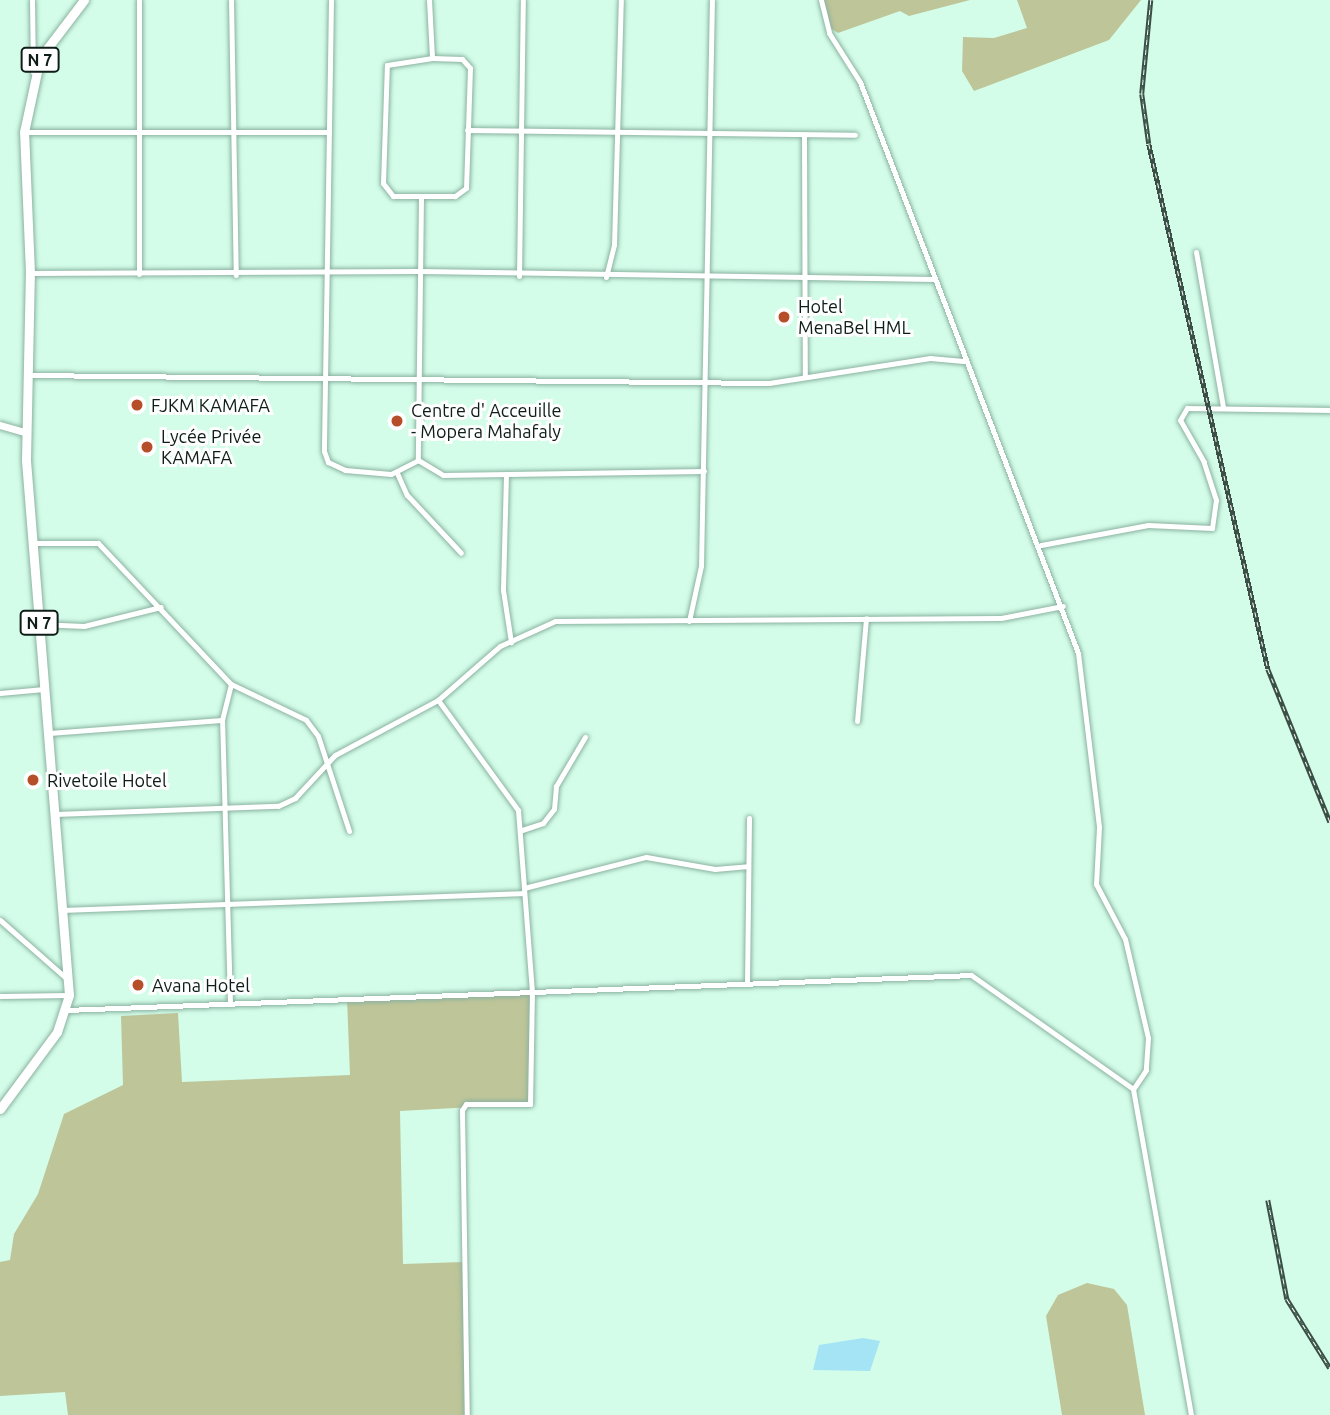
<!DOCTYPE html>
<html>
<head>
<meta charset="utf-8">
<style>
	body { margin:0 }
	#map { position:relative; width:1330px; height:1415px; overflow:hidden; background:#d3fde9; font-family:Ubuntu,sans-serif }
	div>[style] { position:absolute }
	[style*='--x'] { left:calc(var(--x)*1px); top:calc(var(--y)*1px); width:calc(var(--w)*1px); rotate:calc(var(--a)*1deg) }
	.green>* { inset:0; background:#bec598 }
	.water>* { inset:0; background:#a5e4f5 }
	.roads { filter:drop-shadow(0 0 2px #8bb2a1) drop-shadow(0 0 2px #8bb2a1) }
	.minor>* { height:5px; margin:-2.5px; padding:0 2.5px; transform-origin:2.5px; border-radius:2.5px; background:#fff }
	.tertiary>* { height:7px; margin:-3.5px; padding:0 3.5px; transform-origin:3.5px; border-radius:3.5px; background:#fff }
	.primary>* { height:9px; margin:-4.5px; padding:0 4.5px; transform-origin:4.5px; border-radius:4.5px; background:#fff }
	.rail>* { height:4.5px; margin-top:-2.25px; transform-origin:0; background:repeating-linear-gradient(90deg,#fefefe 0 5px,#3a4f46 0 10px); box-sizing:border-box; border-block:2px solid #3a4f46 }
	.dots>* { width:19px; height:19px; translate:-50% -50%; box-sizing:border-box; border:4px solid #fefefe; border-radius:50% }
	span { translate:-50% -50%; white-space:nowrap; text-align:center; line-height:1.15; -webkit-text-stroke:6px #fefefe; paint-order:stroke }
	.shield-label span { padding:2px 5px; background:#fefefe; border:2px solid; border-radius:5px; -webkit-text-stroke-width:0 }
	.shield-label { font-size:16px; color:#0e1d17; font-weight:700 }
	.poi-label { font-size:18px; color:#0e1d17 }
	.left { translate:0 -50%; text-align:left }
</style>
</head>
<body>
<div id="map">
	<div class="green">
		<i style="clip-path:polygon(821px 0,970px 0,909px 16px,900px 11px,838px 33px,827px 26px)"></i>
		<i style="clip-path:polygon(1017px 0,1141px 0,1109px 40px,974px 91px,962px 71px,963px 37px,994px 38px,1027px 28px)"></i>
		<i style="clip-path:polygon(532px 991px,530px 1104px,400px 1111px,403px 1264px,463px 1262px,467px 1415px,68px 1415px,65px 1392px,0 1396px,0 1262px,10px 1260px,14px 1234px,38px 1194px,64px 1114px,123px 1085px,121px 1016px,178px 1013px,182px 1082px,350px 1075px,347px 999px)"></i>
		<i style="clip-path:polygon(1087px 1283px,1114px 1289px,1127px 1305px,1145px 1415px,1062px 1415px,1046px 1316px,1058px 1295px)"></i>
	</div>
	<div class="water">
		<i style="clip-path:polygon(863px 1338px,880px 1341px,870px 1371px,813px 1370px,819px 1345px)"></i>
	</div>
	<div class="roads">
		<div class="minor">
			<i style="--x:32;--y:0;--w:72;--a:89.2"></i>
			<i style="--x:139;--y:0;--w:274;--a:90"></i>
			<i style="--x:231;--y:0;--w:275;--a:89"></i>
			<i style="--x:331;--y:0;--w:451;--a:90.9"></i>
			<i style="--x:324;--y:451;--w:12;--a:70"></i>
			<i style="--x:328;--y:462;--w:19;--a:25"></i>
			<i style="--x:345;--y:470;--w:46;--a:5"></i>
			<i style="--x:391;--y:474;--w:30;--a:-27"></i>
			<i style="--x:429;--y:0;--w:58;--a:87"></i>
			<i style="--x:821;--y:0;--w:34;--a:76"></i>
			<i style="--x:829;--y:33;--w:58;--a:57.7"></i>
			<i style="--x:860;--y:82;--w:611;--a:69.1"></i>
			<i style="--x:1078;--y:653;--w:175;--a:83.1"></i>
			<i style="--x:1099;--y:827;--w:57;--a:93"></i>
			<i style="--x:1096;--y:884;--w:62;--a:62.2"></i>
			<i style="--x:1125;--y:939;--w:102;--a:76.9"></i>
			<i style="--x:1148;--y:1038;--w:32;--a:94"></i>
			<i style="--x:1146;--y:1070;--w:23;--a:124"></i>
			<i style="--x:432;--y:58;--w:30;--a:2"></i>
			<i style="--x:462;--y:59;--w:12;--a:48"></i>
			<i style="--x:470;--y:68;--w:120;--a:91.9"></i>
			<i style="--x:466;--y:188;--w:14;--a:144"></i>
			<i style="--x:455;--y:196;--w:62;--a:180"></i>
			<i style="--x:393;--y:196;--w:16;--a:-128"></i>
			<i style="--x:383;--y:183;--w:118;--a:-88.1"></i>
			<i style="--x:387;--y:65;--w:46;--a:-8.8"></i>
			<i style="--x:467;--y:130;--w:388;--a:0.7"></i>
			<i style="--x:24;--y:132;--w:305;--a:0"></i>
			<i style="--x:804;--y:135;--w:240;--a:89.8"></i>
			<i style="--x:421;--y:197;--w:263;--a:90.7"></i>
			<i style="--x:418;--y:460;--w:29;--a:31"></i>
			<i style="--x:443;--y:475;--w:261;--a:-0.9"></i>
			<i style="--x:1196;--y:252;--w:157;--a:80.1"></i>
			<i style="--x:30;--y:273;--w:390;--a:-0.3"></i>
			<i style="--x:420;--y:271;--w:515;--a:0.89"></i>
			<i style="--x:519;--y:276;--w:276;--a:-89.2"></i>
			<i style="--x:606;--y:277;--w:33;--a:-76"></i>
			<i style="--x:614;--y:245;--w:245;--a:-88.4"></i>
			<i style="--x:27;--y:375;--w:742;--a:0.62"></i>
			<i style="--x:769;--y:383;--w:163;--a:-8.8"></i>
			<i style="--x:930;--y:358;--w:36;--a:5"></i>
			<i style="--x:397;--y:473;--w:24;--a:66"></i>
			<i style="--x:407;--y:495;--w:79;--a:47"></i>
			<i style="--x:506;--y:474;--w:116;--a:91.5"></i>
			<i style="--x:503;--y:590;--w:53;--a:81.3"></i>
			<i style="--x:31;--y:543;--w:67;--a:0"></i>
			<i style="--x:98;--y:543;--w:194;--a:46.7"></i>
			<i style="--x:231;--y:684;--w:83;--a:25.6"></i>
			<i style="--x:306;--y:720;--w:20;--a:53"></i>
			<i style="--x:318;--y:736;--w:100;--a:71.9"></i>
			<i style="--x:1041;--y:545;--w:109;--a:-10.6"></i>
			<i style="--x:1148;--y:525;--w:64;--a:2.7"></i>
			<i style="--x:1212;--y:528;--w:28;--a:-82"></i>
			<i style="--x:1216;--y:500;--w:40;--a:-108"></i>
			<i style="--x:1204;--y:462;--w:48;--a:-119.7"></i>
			<i style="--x:1180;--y:420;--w:14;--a:-60"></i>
			<i style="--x:1187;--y:408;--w:143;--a:0.8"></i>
			<i style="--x:689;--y:621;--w:56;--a:-77.7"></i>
			<i style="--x:701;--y:566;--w:566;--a:-88.89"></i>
			<i style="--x:39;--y:624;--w:45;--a:2.5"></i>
			<i style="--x:84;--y:626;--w:79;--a:-13.9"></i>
			<i style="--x:0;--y:693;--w:44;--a:-5.2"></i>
			<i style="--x:438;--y:700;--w:136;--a:54"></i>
			<i style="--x:518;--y:810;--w:182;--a:85.6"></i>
			<i style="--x:532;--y:991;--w:113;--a:91"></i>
			<i style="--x:530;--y:1104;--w:64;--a:180"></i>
			<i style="--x:466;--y:1104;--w:7;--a:124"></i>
			<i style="--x:462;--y:1110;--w:305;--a:89.1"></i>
			<i style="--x:857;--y:721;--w:103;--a:-85"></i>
			<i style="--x:49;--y:733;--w:173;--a:-4.3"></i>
			<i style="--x:55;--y:814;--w:223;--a:-2.1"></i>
			<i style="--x:278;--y:806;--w:19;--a:-25"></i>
			<i style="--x:295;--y:798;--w:59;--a:-47.1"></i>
			<i style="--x:335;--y:755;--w:117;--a:-28.1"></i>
			<i style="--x:438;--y:700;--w:82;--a:-41.1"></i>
			<i style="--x:500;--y:646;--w:60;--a:-24.4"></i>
			<i style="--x:555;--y:621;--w:446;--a:-0.4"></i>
			<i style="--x:1001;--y:618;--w:63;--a:-11"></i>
			<i style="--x:522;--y:830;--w:22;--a:-18"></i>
			<i style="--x:543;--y:823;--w:18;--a:-52"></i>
			<i style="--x:554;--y:809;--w:23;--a:-85"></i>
			<i style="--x:556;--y:786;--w:57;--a:-59.4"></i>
			<i style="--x:524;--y:888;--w:126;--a:-14.3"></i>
			<i style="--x:646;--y:857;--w:70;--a:9.9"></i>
			<i style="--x:715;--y:869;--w:33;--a:-5"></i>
			<i style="--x:64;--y:910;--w:460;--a:-2.1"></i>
			<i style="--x:0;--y:920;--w:88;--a:41.3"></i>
			<i style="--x:747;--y:983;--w:165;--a:-89.3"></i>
			<i style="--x:0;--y:996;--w:69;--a:-0.8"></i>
			<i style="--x:230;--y:1003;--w:283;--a:-91.6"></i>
			<i style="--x:222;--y:720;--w:37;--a:-76"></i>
			<i style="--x:66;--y:1010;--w:906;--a:-2.21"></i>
			<i style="--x:971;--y:975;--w:198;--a:35.1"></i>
			<i style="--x:1133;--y:1089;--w:331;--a:79.9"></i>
		</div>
		<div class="tertiary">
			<i style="--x:0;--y:425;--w:26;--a:16"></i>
		</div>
		<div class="primary">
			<i style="--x:0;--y:1109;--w:96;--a:-53.5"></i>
			<i style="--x:57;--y:1032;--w:39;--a:-72"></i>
			<i style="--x:69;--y:995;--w:537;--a:-94.6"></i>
			<i style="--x:26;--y:460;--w:187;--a:-88.8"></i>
			<i style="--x:30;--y:273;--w:141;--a:-92.4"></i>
			<i style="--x:24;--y:132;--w:76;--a:-77.8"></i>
			<i style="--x:40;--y:58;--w:73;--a:-52.8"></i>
		</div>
	</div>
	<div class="rail">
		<i style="--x:1151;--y:0;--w:94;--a:95.5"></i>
		<i style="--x:1142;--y:94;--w:50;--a:82"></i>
		<i style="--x:1149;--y:144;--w:538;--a:77.23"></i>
		<i style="--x:1268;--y:669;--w:165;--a:67.9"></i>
		<i style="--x:1268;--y:1200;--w:101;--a:79.1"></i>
		<i style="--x:1287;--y:1299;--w:81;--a:58.1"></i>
	</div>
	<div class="dots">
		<i style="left:784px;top:317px;background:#b64e29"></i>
		<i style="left:137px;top:405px;background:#b64e29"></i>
		<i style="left:397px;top:421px;background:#b64e29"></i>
		<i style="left:147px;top:447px;background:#b64e29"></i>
		<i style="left:33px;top:780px;background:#b64e29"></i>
		<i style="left:138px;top:985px;background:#b64e29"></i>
	</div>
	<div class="shield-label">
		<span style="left:40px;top:60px">N 7</span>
		<span style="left:39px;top:623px">N 7</span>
	</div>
	<div class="poi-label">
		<span class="left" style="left:798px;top:317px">Hotel<br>MenaBel HML</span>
		<span class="left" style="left:151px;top:405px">FJKM KAMAFA</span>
		<span class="left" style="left:411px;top:421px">Centre d' Acceuille<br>- Mopera Mahafaly</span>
		<span class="left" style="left:161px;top:447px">Lycée Privée<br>KAMAFA</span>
		<span class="left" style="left:47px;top:780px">Rivetoile Hotel</span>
		<span class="left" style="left:152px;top:985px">Avana Hotel</span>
	</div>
</div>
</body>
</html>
